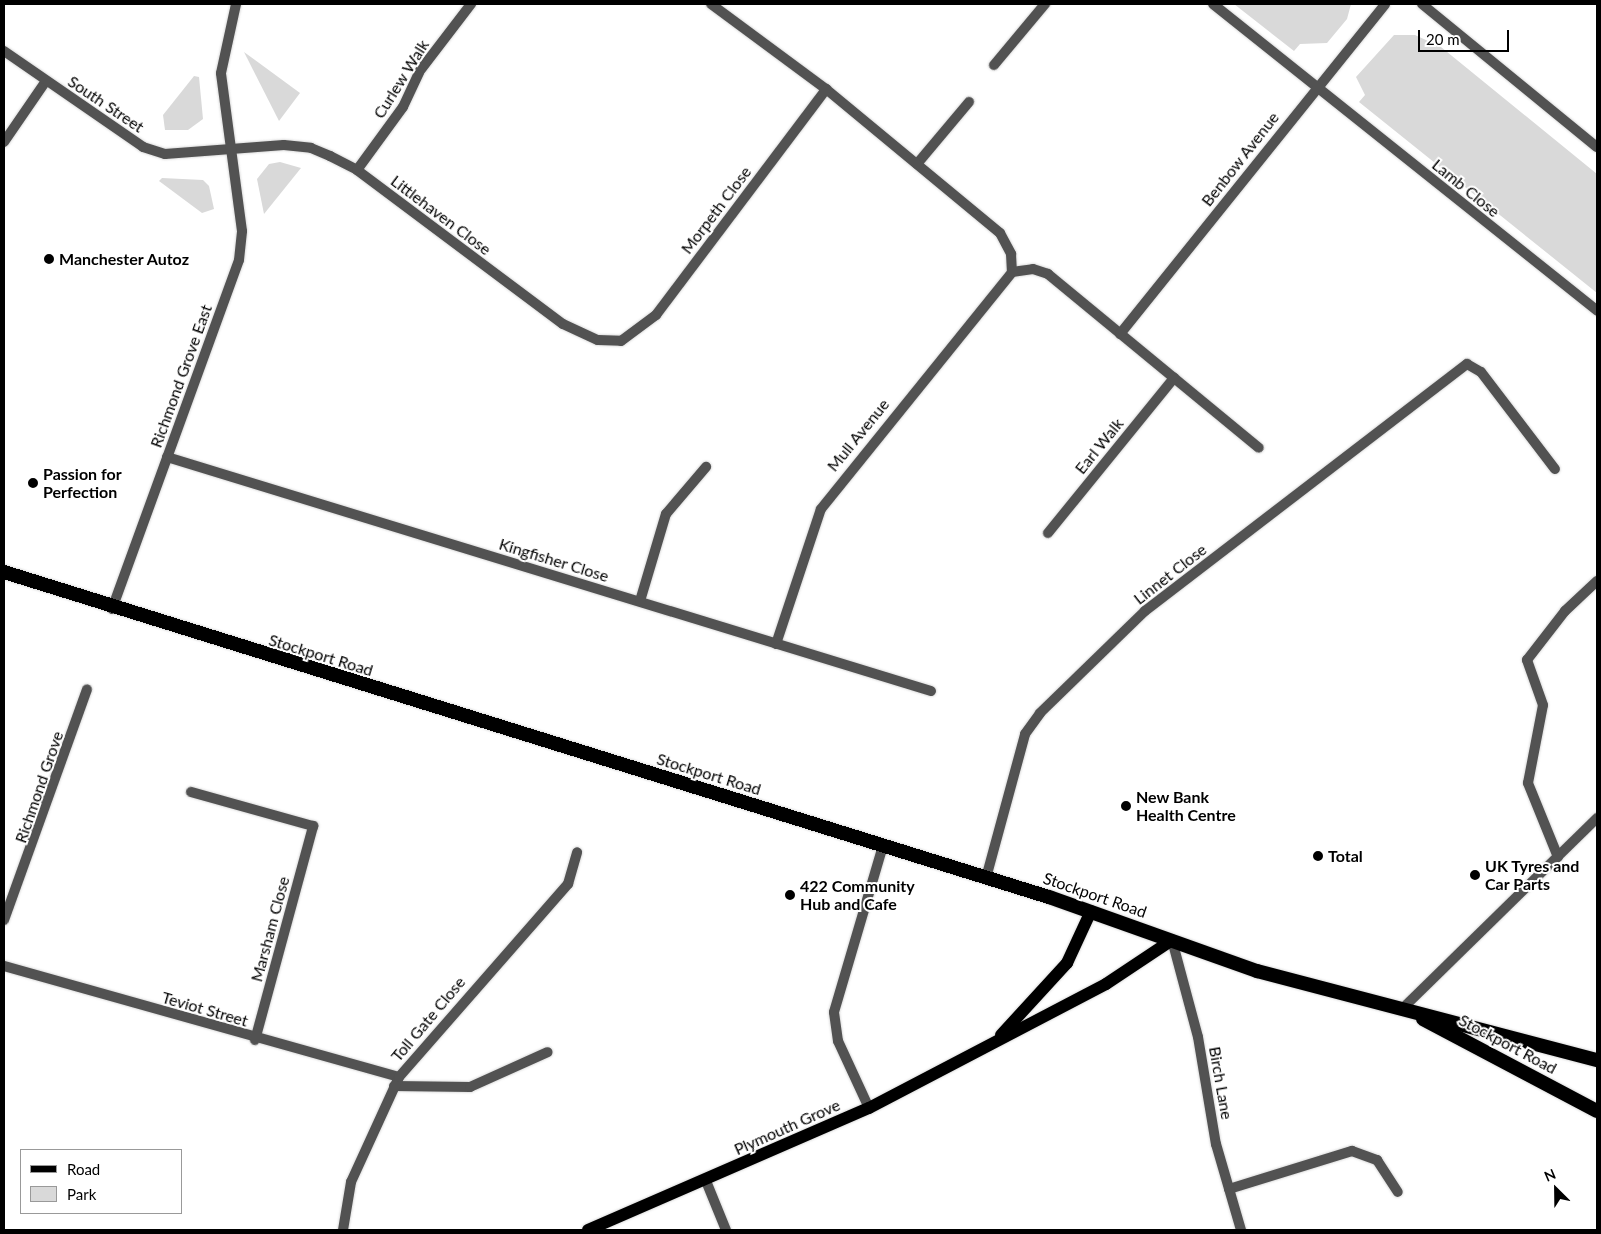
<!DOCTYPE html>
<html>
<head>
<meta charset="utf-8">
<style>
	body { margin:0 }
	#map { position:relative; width:1601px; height:1234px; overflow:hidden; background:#fff; font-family:Lato,sans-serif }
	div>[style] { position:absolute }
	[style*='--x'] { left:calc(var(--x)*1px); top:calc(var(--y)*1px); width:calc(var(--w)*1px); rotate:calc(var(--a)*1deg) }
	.green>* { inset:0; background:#d9d9d9 }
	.roads { filter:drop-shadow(0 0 1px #dbdbdb) drop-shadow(0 0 1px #dbdbdb) }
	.service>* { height:10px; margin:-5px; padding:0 5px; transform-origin:5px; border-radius:5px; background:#525252 }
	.minor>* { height:10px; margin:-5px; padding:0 5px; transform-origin:5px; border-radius:5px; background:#525252 }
	.primary>* { height:12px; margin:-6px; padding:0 6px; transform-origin:6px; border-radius:6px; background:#000 }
	.trunk>* { height:14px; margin:-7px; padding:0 7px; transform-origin:7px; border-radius:7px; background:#000 }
	.dots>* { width:14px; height:14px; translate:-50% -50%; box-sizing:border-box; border:2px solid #fff; border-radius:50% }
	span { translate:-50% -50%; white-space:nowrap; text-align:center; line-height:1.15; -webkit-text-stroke:4px #fff; paint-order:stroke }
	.street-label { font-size:16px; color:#000 }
	.poi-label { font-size:16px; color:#000; font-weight:700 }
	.left { translate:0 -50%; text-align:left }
	.frame { position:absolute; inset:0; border:5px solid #000; pointer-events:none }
	.legend { position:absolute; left:20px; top:1149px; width:162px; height:65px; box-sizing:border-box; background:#fff; border:1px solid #999; margin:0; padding:6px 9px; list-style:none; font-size:15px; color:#000 }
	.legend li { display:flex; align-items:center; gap:10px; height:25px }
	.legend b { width:25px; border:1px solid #999 }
	.north { position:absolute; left:1531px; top:1164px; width:50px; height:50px; -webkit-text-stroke:4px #fff; paint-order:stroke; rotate:337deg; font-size:14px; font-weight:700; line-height:20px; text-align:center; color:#000 }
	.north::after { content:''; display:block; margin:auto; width:18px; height:22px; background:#000; clip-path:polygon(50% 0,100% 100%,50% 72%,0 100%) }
	.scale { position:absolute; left:1418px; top:30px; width:91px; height:22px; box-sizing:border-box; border:2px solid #000; border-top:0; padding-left:6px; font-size:15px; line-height:18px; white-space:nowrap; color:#000; -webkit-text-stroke:4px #fff; paint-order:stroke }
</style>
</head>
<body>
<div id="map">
	<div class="green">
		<i style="clip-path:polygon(1234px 4px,1351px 4px,1347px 19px,1327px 43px,1300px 44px,1294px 51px)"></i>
		<i style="clip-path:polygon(1394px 35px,1415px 35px,1441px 47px,1597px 174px,1597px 293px,1359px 102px,1365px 95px,1356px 77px)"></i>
		<i style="clip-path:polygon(244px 52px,300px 93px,279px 121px)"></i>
		<i style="clip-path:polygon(194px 76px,199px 77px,203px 119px,188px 130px,165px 130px,163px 115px)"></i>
		<i style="clip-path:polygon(280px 162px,301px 168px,264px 214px,257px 179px,269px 164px)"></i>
		<i style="clip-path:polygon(162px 178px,203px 180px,209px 186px,214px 209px,202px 213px,159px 181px)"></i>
	</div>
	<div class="roads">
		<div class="service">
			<i style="--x:4;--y:142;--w:74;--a:-55.5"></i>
			<i style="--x:917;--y:164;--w:81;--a:-50"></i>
			<i style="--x:1467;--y:364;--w:16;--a:30"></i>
			<i style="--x:1481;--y:372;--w:122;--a:52.7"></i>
			<i style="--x:1048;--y:533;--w:200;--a:-50.9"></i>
			<i style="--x:191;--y:792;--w:127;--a:15.6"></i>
			<i style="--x:1558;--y:857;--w:80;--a:-112.1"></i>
			<i style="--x:1528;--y:783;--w:79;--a:-79.1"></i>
			<i style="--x:1543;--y:705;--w:48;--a:-109.6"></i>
			<i style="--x:1527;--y:660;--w:62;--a:-52.2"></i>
			<i style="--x:1565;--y:611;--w:44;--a:-43.2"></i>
			<i style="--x:394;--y:1086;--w:76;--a:0.8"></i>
			<i style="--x:470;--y:1087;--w:85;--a:-24.2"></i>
			<i style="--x:1229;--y:1189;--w:129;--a:-17.2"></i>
			<i style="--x:1352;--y:1151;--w:27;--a:20"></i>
			<i style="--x:1377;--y:1160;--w:38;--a:57"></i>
		</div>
		<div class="minor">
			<i style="--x:711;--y:4;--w:143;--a:36.5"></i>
			<i style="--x:826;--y:89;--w:226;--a:39.6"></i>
			<i style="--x:1000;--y:233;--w:24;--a:62"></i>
			<i style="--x:1011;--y:254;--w:18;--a:87"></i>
			<i style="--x:1012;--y:272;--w:21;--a:-8"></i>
			<i style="--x:1033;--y:269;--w:16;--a:18"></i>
			<i style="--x:1048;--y:274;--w:273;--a:39.5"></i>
			<i style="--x:1213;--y:4;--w:492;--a:38.6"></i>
			<i style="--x:1422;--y:4;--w:226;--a:39.3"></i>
			<i style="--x:4;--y:51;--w:169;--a:34.6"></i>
			<i style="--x:143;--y:147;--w:23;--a:18"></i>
			<i style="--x:165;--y:154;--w:119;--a:-4.3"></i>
			<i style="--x:284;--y:145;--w:27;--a:6"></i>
			<i style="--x:311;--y:148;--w:21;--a:23"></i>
			<i style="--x:330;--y:156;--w:30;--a:27"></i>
			<i style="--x:357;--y:170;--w:257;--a:36.8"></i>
			<i style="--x:563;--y:324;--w:38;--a:25"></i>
			<i style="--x:598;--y:340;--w:23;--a:2"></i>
			<i style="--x:621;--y:341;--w:44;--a:-36.6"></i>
			<i style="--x:656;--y:315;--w:283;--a:-53"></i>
			<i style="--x:994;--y:65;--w:80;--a:-50.1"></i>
			<i style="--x:357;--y:170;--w:78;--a:-53.9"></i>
			<i style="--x:403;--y:107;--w:38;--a:-65"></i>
			<i style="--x:419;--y:72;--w:86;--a:-52.6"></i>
			<i style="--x:1120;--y:334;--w:423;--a:-51.2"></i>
			<i style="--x:167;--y:457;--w:799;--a:17.03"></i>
			<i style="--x:640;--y:601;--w:91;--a:-73.4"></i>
			<i style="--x:666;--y:514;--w:62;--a:-49.6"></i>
			<i style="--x:112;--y:609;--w:371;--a:-70"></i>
			<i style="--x:239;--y:260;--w:29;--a:-84"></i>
			<i style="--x:242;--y:231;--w:159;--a:-97.6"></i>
			<i style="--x:221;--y:73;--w:71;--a:-77.7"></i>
			<i style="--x:776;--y:644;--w:142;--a:-71.6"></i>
			<i style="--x:821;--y:509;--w:304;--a:-51.1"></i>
			<i style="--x:986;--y:878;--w:149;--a:-74.8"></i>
			<i style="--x:1025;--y:734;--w:26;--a:-54"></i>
			<i style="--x:1040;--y:713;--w:146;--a:-44.2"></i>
			<i style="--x:1145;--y:611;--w:406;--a:-37.5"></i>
			<i style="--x:4;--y:920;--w:245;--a:-70.2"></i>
			<i style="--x:1172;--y:940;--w:100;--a:75"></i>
			<i style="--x:1198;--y:1037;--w:109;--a:80.5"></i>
			<i style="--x:1216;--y:1144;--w:90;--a:73.8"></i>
			<i style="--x:4;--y:966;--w:410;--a:15.7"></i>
			<i style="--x:1402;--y:1009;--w:273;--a:-44.4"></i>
			<i style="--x:255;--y:1040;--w:222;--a:-74.8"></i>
			<i style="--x:869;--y:1108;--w:74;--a:-114.8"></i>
			<i style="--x:838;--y:1041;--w:29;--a:-98"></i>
			<i style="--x:834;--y:1012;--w:173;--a:-73.6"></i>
			<i style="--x:706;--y:1181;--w:53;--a:67.8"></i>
			<i style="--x:343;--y:1230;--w:49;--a:-80.5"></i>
			<i style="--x:351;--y:1182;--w:115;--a:-65.4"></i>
			<i style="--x:399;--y:1077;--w:257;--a:-48.8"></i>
			<i style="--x:568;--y:884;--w:33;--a:-74"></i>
		</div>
		<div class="primary">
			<i style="--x:1001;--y:1035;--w:98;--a:-47.5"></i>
			<i style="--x:1067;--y:963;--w:57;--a:-65.2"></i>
			<i style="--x:588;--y:1230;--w:306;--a:-23.5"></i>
			<i style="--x:869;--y:1108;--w:267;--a:-27.6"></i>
			<i style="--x:1106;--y:984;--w:79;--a:-33.7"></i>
		</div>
		<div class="trunk">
			<i style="--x:4;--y:572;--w:1094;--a:17.28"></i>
			<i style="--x:1049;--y:897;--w:221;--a:19.6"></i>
			<i style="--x:1257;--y:971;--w:351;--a:14.7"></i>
			<i style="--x:1423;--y:1019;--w:197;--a:27.9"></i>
		</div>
	</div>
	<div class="dots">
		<i style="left:49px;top:259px;background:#000"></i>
		<i style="left:33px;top:483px;background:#000"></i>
		<i style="left:1126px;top:806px;background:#000"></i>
		<i style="left:1318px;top:856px;background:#000"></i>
		<i style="left:1475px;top:875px;background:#000"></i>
		<i style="left:790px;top:895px;background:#000"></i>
	</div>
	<div class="street-label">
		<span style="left:401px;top:79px;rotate:-58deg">Curlew Walk</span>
		<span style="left:106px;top:104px;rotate:34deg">South Street</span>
		<span style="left:1240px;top:159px;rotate:-52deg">Benbow Avenue</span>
		<span style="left:1466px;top:188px;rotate:39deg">Lamb Close</span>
		<span style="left:716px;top:210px;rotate:-53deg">Morpeth Close</span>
		<span style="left:441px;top:215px;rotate:37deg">Littlehaven Close</span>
		<span style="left:181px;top:376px;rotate:-70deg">Richmond Grove East</span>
		<span style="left:858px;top:435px;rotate:-51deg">Mull Avenue</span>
		<span style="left:1099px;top:446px;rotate:-51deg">Earl Walk</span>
		<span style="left:554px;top:560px;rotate:17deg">Kingfisher Close</span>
		<span style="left:1170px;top:574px;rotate:-38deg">Linnet Close</span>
		<span style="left:321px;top:655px;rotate:17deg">Stockport Road</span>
		<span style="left:709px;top:774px;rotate:17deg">Stockport Road</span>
		<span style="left:39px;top:787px;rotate:-71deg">Richmond Grove</span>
		<span style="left:1095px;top:895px;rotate:19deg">Stockport Road</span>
		<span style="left:270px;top:929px;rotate:-75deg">Marsham Close</span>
		<span style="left:205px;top:1009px;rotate:16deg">Teviot Street</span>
		<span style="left:428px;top:1019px;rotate:-50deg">Toll Gate Close</span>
		<span style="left:1508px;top:1044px;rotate:28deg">Stockport Road</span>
		<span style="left:1221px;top:1083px;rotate:80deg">Birch Lane</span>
		<span style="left:787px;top:1127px;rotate:-24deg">Plymouth Grove</span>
	</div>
	<div class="poi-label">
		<span class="left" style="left:59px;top:259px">Manchester Autoz</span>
		<span class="left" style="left:43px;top:483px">Passion for<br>Perfection</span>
		<span class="left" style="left:1136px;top:806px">New Bank<br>Health Centre</span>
		<span class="left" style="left:1328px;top:856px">Total</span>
		<span class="left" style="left:1485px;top:875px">UK Tyres and<br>Car Parts</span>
		<span class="left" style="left:800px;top:895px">422 Community<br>Hub and Cafe</span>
	</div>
	<div class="frame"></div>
	<ul class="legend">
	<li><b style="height:6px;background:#000"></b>Road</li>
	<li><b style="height:14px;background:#d9d9d9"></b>Park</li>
	</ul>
	<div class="north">N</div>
	<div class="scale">20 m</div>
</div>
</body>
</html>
